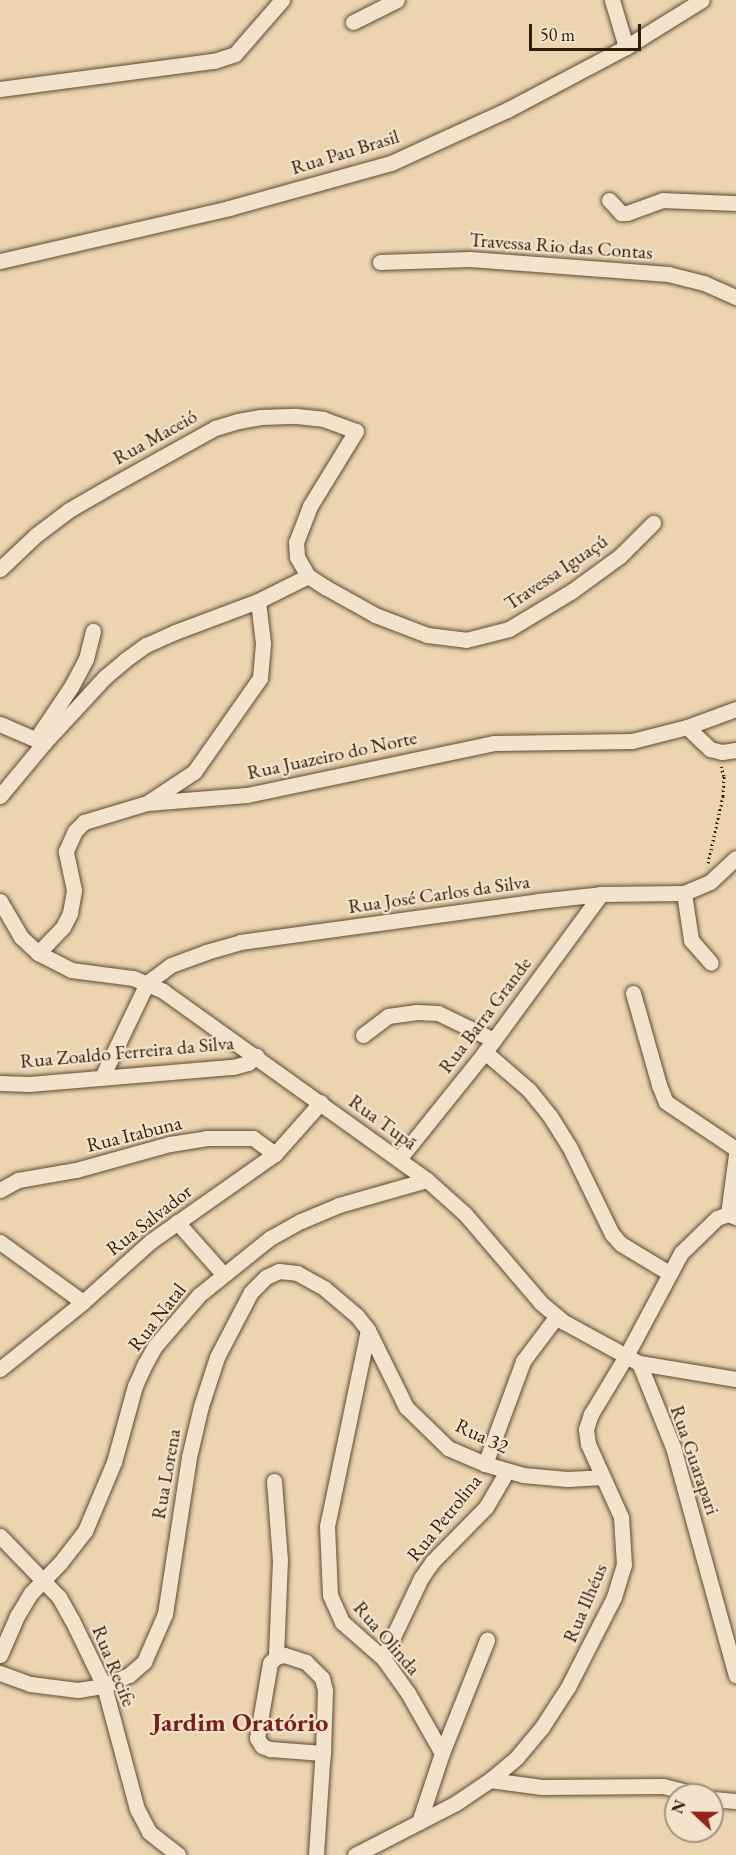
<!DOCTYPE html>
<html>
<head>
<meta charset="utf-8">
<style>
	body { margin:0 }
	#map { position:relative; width:736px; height:1855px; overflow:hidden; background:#ecd4b1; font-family:"EB Garamond",serif }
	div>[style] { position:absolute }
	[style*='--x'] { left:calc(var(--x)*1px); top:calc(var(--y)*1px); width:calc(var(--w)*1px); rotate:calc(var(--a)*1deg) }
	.path>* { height:3px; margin-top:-1.5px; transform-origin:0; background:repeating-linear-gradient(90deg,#2e1d07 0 1.5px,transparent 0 4.5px) }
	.roads { filter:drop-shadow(0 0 2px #5e4b32) drop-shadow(0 0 2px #5e4b32) }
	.minor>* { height:15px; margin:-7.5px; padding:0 7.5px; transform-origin:7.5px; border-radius:7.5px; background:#f3e3cc }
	span { translate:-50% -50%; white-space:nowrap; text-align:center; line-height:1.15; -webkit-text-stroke:4.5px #f3e3cc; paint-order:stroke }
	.street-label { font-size:20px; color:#2e1d07 }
	.district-label { font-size:26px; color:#7a1f14; font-weight:700 }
	.north { position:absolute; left:664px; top:1783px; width:60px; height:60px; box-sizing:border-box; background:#f3e3cc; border:2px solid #a4947d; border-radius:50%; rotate:292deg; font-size:16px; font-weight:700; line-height:24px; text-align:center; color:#2e1d07 }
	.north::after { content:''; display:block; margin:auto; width:21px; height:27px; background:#8f2418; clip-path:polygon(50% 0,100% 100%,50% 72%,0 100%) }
	.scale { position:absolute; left:529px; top:24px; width:112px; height:27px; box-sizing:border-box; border:3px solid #2e1d07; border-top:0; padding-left:8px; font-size:18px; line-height:21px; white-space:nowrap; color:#2e1d07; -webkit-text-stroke:4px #f3e3cc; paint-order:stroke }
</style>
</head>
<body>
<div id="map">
	<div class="path">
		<i style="--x:708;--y:863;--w:69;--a:-77.4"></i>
		<i style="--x:723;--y:796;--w:20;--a:-87"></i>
		<i style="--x:724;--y:776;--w:10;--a:-107"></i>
	</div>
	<div class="roads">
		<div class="minor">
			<i style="--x:612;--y:0;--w:49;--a:73.4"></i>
			<i style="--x:353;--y:22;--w:49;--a:-26.6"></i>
			<i style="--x:0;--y:89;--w:216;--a:-7.5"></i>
			<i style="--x:214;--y:61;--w:22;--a:-18"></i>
			<i style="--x:235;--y:54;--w:72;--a:-49"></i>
			<i style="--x:609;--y:200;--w:18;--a:47"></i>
			<i style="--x:621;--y:213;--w:6;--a:0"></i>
			<i style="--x:627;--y:213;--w:38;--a:-20"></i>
			<i style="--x:663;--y:200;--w:73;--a:2.4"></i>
			<i style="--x:0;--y:261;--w:235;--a:-13"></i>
			<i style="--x:229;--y:208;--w:168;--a:-15.5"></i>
			<i style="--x:391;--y:163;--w:128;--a:-24.6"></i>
			<i style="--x:507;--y:110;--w:135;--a:-27.9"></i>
			<i style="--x:626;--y:47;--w:89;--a:-31.7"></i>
			<i style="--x:380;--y:262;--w:90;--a:-1.9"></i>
			<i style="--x:470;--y:259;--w:199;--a:4.3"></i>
			<i style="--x:668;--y:274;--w:37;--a:14"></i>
			<i style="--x:704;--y:283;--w:35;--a:24"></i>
			<i style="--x:0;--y:569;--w:50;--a:-43.4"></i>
			<i style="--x:36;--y:535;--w:41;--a:-37.1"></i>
			<i style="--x:69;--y:510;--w:44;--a:-30.1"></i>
			<i style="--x:107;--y:488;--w:124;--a:-29.1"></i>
			<i style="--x:215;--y:428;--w:24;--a:-17"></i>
			<i style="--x:238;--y:421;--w:23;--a:-10"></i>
			<i style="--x:261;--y:417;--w:35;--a:-2"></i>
			<i style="--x:296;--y:416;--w:27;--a:6"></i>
			<i style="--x:323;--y:419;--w:35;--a:20"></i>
			<i style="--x:356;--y:431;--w:88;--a:121.5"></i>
			<i style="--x:310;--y:506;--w:39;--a:111"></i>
			<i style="--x:296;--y:542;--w:15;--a:86"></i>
			<i style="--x:297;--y:557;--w:22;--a:60"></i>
			<i style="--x:308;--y:576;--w:20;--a:33"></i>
			<i style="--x:325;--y:587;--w:57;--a:29.2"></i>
			<i style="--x:375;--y:615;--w:56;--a:21"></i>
			<i style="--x:427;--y:635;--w:39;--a:7"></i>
			<i style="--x:466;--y:640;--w:44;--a:-14.3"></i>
			<i style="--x:509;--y:629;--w:74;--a:-31.1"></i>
			<i style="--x:572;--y:591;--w:59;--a:-36.1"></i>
			<i style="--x:620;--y:556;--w:47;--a:-45"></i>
			<i style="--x:0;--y:724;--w:48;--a:23.4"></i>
			<i style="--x:687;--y:727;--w:32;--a:44"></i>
			<i style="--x:710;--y:749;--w:12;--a:14"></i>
			<i style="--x:722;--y:752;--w:14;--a:-8"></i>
			<i style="--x:36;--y:739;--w:63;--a:-56.1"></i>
			<i style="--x:71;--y:687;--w:32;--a:-62"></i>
			<i style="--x:86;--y:659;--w:29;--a:-76"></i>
			<i style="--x:0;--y:796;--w:69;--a:-50.3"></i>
			<i style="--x:44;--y:743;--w:90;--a:-47.3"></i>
			<i style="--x:105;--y:677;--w:26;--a:-40"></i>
			<i style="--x:125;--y:660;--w:26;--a:-36"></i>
			<i style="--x:146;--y:645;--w:32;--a:-24"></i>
			<i style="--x:175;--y:632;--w:89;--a:-20.5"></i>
			<i style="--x:258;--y:601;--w:56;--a:-26.6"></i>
			<i style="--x:150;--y:801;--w:53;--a:-33.4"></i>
			<i style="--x:194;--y:772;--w:115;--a:-54.9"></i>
			<i style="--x:260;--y:678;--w:35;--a:-85"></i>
			<i style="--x:263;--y:643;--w:42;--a:-96.8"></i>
			<i style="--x:684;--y:893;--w:48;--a:81.5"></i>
			<i style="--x:691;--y:940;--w:30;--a:49"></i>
			<i style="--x:0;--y:901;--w:42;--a:59.7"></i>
			<i style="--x:21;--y:937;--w:23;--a:43"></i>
			<i style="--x:38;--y:953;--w:37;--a:27"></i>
			<i style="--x:71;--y:970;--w:63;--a:7.4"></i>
			<i style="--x:133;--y:978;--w:33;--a:23"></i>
			<i style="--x:163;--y:991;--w:325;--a:35.6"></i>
			<i style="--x:427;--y:1180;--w:51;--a:41.8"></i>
			<i style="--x:465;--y:1214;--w:117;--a:49.5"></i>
			<i style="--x:541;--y:1303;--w:30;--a:40"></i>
			<i style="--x:564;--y:1322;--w:85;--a:28.7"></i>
			<i style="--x:639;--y:1363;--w:98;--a:9.4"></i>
			<i style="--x:38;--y:953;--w:36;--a:-46"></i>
			<i style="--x:63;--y:927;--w:16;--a:-63"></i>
			<i style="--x:70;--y:913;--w:23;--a:-80"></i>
			<i style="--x:74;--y:890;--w:40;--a:-102"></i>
			<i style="--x:66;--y:851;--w:22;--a:-66"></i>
			<i style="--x:75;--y:831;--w:13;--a:-45"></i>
			<i style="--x:84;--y:822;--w:66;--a:-16.8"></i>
			<i style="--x:147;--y:803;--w:100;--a:-4.6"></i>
			<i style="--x:247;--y:795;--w:252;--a:-11.9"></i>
			<i style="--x:494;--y:743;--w:138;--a:-0.8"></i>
			<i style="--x:632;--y:741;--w:57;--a:-14.3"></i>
			<i style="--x:687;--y:727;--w:52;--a:-20.2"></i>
			<i style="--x:633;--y:993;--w:96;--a:74.2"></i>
			<i style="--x:659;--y:1085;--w:18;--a:68"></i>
			<i style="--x:666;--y:1102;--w:84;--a:33.9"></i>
			<i style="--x:363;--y:1035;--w:31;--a:-37"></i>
			<i style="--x:388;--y:1016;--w:29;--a:-8"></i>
			<i style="--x:417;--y:1012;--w:21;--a:3"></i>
			<i style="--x:438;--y:1013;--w:62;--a:25.7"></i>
			<i style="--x:485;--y:1052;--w:58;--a:40.8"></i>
			<i style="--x:529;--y:1090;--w:33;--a:51"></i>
			<i style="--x:550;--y:1116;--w:36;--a:58"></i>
			<i style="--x:569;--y:1146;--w:98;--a:64"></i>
			<i style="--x:612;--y:1234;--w:13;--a:48"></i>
			<i style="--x:621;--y:1244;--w:56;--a:31.1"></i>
			<i style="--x:102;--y:1077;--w:104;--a:-64.4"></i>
			<i style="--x:147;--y:983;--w:30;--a:-37"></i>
			<i style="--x:171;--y:965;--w:37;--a:-20"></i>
			<i style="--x:206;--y:952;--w:35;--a:-16"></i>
			<i style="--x:240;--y:942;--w:301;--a:-7.8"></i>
			<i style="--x:538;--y:901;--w:63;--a:-6.3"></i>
			<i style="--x:601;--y:894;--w:83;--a:-0.7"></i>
			<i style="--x:684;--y:893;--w:28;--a:-23"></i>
			<i style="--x:710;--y:882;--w:35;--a:-43"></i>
			<i style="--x:0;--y:1083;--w:29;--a:2"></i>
			<i style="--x:29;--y:1084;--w:205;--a:-4.8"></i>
			<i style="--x:233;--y:1067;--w:16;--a:-15"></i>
			<i style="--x:248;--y:1063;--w:11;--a:-41"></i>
			<i style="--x:399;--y:1159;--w:137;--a:-51.2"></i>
			<i style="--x:485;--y:1052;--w:196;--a:-53.7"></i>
			<i style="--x:0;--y:1190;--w:21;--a:-29"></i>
			<i style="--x:18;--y:1180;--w:59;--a:-9.8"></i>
			<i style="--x:76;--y:1170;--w:98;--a:-15.5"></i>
			<i style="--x:170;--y:1144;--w:36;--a:-9"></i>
			<i style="--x:206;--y:1138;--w:47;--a:0"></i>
			<i style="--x:253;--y:1138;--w:27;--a:36"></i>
			<i style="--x:728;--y:1214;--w:60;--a:-82.3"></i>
			<i style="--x:177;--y:1222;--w:69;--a:48.5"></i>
			<i style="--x:0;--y:1242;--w:102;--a:35.9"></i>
			<i style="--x:368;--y:1330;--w:200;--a:101.8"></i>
			<i style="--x:327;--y:1526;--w:69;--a:87.5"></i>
			<i style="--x:330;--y:1595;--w:30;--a:66"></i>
			<i style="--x:342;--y:1622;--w:55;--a:41.3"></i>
			<i style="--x:383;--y:1658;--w:43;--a:54.5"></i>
			<i style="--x:408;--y:1693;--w:69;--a:60.5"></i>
			<i style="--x:442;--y:1753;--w:73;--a:108.4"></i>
			<i style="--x:639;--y:1363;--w:91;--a:68"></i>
			<i style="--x:673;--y:1447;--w:237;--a:74.6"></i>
			<i style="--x:0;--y:1369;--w:107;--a:-38.9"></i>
			<i style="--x:83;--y:1302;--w:91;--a:-41.9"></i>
			<i style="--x:151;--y:1241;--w:151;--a:-35.1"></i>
			<i style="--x:275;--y:1154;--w:69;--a:-48.5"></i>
			<i style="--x:485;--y:1464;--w:110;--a:-69.7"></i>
			<i style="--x:523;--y:1361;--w:56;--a:-52.9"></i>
			<i style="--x:274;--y:1481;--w:79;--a:85.7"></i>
			<i style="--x:280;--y:1560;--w:97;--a:92.4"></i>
			<i style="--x:0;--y:1536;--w:85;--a:46"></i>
			<i style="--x:59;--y:1597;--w:26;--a:61"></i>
			<i style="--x:72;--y:1620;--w:73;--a:64.1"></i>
			<i style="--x:104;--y:1686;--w:127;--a:75"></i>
			<i style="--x:137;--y:1809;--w:26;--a:62"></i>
			<i style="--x:149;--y:1832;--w:37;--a:38"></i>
			<i style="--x:0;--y:1655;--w:43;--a:-66.4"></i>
			<i style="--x:17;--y:1616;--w:27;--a:-59"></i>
			<i style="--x:31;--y:1593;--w:42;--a:-46"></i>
			<i style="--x:60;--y:1563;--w:41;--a:-52"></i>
			<i style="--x:85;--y:1531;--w:75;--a:-67.2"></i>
			<i style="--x:114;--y:1462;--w:79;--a:-74.6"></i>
			<i style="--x:135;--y:1386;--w:24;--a:-66"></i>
			<i style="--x:145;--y:1364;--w:21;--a:-61"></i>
			<i style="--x:155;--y:1346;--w:67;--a:-49.2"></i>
			<i style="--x:199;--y:1295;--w:91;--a:-38.8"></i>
			<i style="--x:270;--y:1238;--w:35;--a:-29"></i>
			<i style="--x:301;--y:1221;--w:41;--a:-22.8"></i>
			<i style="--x:339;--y:1205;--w:91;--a:-15.9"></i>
			<i style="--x:383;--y:1658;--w:89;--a:-64.6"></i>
			<i style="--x:421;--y:1578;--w:21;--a:-55"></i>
			<i style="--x:433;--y:1561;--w:76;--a:-45.5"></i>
			<i style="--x:486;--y:1507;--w:42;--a:-59.7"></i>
			<i style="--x:0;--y:1673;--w:32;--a:20"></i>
			<i style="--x:30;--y:1684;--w:48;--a:7.1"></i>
			<i style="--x:78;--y:1690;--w:26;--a:-9"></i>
			<i style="--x:104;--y:1686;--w:27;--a:-24"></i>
			<i style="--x:129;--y:1675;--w:20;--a:-41"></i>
			<i style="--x:144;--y:1662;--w:52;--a:-66.4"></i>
			<i style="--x:165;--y:1614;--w:159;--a:-81.3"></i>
			<i style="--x:189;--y:1457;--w:52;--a:-76.8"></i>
			<i style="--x:201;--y:1406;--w:52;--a:-71.9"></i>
			<i style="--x:217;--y:1357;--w:73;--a:-62.4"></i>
			<i style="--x:251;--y:1292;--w:21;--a:-45"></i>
			<i style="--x:266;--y:1277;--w:14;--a:-25"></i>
			<i style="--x:279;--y:1271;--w:18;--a:6"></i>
			<i style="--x:297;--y:1273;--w:31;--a:29"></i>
			<i style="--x:324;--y:1288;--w:43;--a:40.3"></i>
			<i style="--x:357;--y:1316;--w:18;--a:52"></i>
			<i style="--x:368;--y:1330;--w:86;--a:63.7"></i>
			<i style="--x:406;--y:1407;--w:59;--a:44.3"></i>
			<i style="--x:448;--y:1448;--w:40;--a:23.4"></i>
			<i style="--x:485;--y:1464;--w:40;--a:16"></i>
			<i style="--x:523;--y:1475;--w:44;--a:5.2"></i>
			<i style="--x:567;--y:1479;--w:36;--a:-3"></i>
			<i style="--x:442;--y:1753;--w:122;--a:-68.3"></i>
			<i style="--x:490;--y:1780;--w:52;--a:7.7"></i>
			<i style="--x:542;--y:1787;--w:121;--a:-0.5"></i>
			<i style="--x:663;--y:1786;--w:37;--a:14"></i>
			<i style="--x:712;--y:1799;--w:24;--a:5"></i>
			<i style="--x:316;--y:1855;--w:92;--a:-86.3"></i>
			<i style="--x:322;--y:1763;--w:10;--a:-84"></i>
			<i style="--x:323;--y:1753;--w:63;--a:-88.2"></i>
			<i style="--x:325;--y:1690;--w:12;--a:-104"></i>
			<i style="--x:322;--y:1678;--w:23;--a:-135"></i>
			<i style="--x:306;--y:1662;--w:23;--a:-162"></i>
			<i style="--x:284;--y:1655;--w:8;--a:166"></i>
			<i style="--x:276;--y:1657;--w:8;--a:135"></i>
			<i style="--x:270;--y:1663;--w:76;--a:99.8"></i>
			<i style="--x:257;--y:1738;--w:9;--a:58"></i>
			<i style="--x:262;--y:1746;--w:9;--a:21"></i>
			<i style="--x:270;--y:1749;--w:53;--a:4.3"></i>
			<i style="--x:355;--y:1855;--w:114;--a:-27.2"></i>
			<i style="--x:456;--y:1803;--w:41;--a:-34.1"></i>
			<i style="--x:490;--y:1780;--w:35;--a:-40"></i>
			<i style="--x:517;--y:1757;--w:39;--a:-50"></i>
			<i style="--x:542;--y:1727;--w:48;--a:-57"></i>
			<i style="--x:568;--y:1687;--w:101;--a:-62.9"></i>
			<i style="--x:614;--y:1597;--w:34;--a:-73"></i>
			<i style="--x:624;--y:1565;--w:48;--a:-93.6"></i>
			<i style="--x:621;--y:1517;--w:80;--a:-114.3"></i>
			<i style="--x:588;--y:1444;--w:15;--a:-98"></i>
			<i style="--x:586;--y:1429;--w:16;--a:-72"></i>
			<i style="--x:591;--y:1414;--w:68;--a:-58.9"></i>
			<i style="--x:626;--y:1356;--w:117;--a:-61.9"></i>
			<i style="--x:681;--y:1253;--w:50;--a:-44.2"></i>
			<i style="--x:717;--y:1218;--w:12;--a:-20"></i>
			<i style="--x:728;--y:1214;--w:9;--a:21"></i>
		</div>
	</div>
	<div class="street-label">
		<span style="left:345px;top:152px;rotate:-17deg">Rua Pau Brasil</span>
		<span style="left:561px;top:246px;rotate:4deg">Travessa Rio das Contas</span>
		<span style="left:155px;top:437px;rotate:-29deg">Rua Maceió</span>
		<span style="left:556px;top:572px;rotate:-34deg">Travessa Iguaçú</span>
		<span style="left:332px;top:755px;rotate:-12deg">Rua Juazeiro do Norte</span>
		<span style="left:439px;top:894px;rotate:-8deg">Rua José Carlos da Silva</span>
		<span style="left:485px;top:1015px;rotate:-53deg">Rua Barra Grande</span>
		<span style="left:127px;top:1052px;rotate:-5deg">Rua Zoaldo Ferreira da Silva</span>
		<span style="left:383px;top:1122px;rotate:36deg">Rua Tupã</span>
		<span style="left:134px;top:1134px;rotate:-14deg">Rua Itabuna</span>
		<span style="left:149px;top:1220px;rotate:-38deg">Rua Salvador</span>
		<span style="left:157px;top:1317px;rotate:-52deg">Rua Natal</span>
		<span style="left:482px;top:1436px;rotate:25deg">Rua 32</span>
		<span style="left:695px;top:1460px;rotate:71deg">Rua Guarapari</span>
		<span style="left:166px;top:1474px;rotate:-80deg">Rua Lorena</span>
		<span style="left:444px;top:1518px;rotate:-51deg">Rua Petrolina</span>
		<span style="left:585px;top:1603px;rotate:-67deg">Rua Ilhéus</span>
		<span style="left:387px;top:1638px;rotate:49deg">Rua Olinda</span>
		<span style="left:114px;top:1666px;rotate:68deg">Rua Recife</span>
	</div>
	<div class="district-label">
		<span style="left:240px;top:1723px">Jardim Oratório</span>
	</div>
	<div class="north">N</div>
	<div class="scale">50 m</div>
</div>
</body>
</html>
